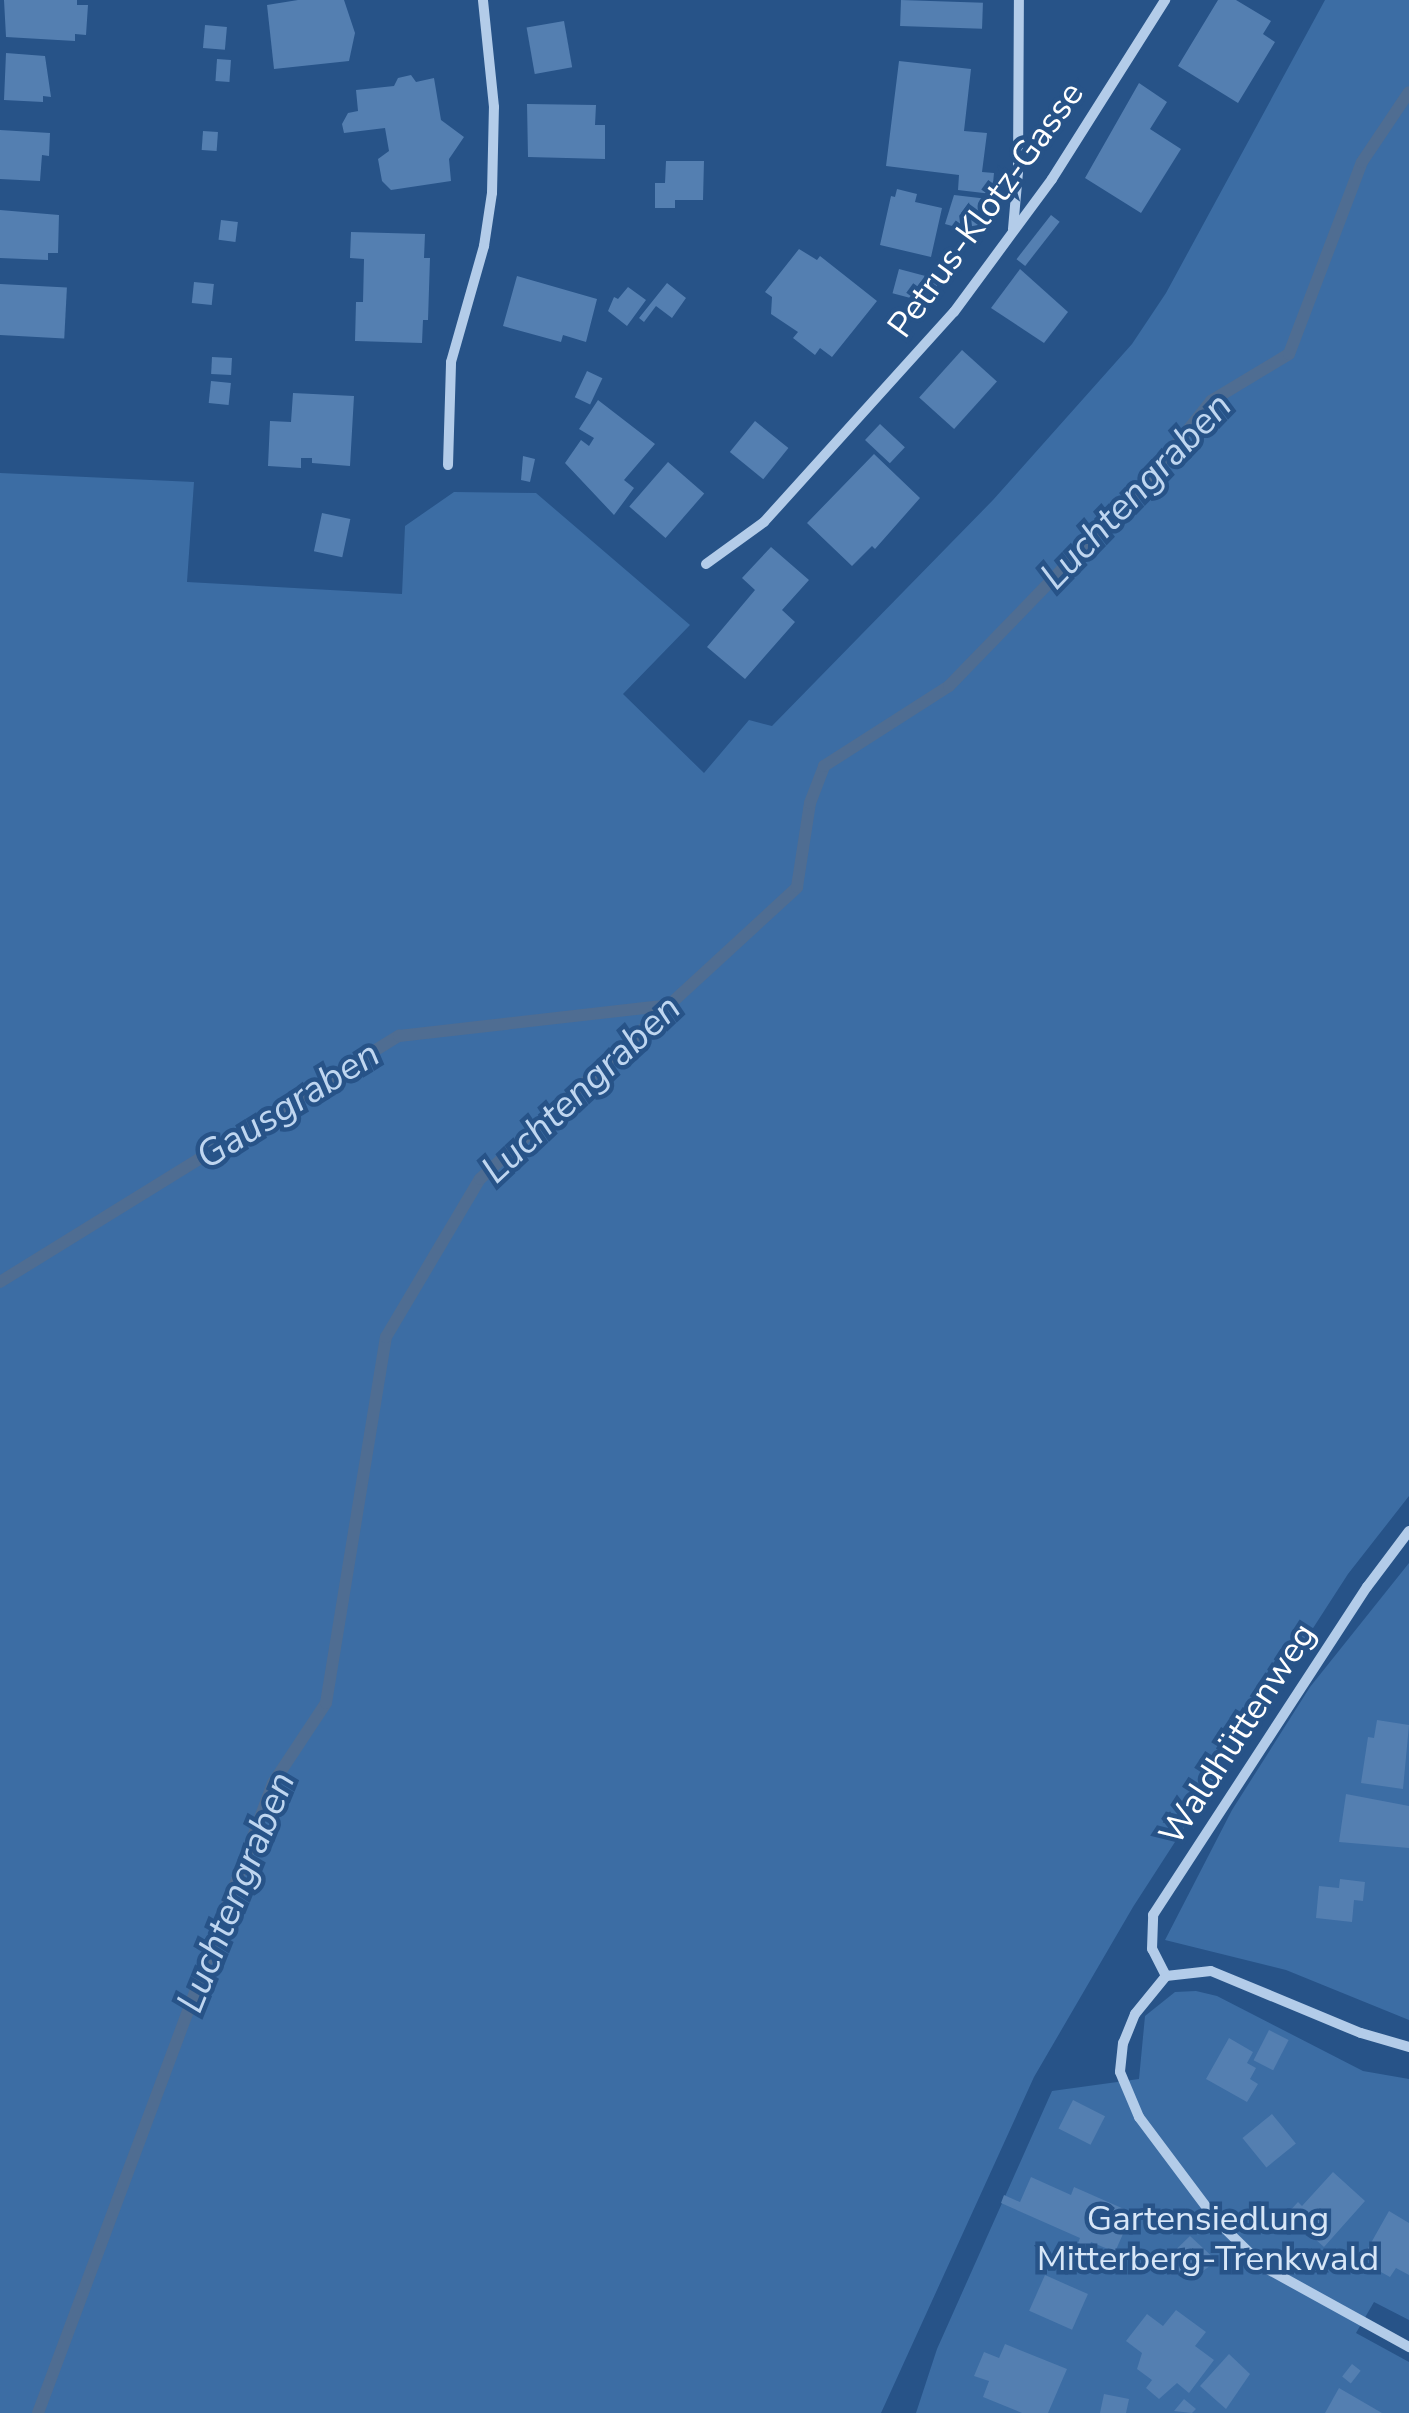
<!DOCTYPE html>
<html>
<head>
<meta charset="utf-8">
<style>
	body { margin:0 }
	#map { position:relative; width:1409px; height:2413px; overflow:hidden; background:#275388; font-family:"Nunito Sans",sans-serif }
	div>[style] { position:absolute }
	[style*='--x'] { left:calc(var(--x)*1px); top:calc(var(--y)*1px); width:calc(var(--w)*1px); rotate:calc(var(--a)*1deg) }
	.green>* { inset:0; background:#3c6da4 }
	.stream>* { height:12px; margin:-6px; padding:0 6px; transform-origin:6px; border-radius:6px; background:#4f6d92 }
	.building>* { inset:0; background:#547fb1; transform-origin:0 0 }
	.minor>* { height:10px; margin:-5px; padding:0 5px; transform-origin:5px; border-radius:5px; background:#b3cce9 }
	span { translate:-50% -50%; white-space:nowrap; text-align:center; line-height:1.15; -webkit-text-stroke:9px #275388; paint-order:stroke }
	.street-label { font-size:35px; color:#fff }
	.park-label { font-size:35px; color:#d7e6f7 }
	.water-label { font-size:38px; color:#bfd6f0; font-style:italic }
</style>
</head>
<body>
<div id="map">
	<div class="green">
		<i style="clip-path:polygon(1325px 0,1409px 0,1409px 1496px,1348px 1574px,1133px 1907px,1034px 2077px,881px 2413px,0 2413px,0 473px,194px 482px,187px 582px,402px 594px,405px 526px,454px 492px,536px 493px,690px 625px,623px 694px,704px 773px,749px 720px,772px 726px,993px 500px,1132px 344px,1166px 293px)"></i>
		<i style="clip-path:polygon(1409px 1563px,1409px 2020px,1286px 1970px,1165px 1940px,1232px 1810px,1310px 1687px)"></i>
		<i style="clip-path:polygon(1196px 1991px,1217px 1996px,1363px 2071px,1409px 2079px,1409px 2320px,1374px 2302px,1356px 2333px,1409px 2362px,1409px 2413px,916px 2413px,937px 2349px,1052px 2091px,1139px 2079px,1145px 2016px,1175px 1992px)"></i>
	</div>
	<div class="stream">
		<i style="--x:0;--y:1282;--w:469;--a:-31.7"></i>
		<i style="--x:399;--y:1036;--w:267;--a:-6.5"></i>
		<i style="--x:38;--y:2413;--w:672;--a:-69.54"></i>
		<i style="--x:273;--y:1783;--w:96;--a:-56.5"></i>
		<i style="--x:326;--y:1703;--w:371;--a:-80.7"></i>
		<i style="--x:386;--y:1337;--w:184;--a:-59.3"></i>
		<i style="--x:480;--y:1179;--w:431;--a:-42.6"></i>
		<i style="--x:797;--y:887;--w:85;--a:-81.2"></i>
		<i style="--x:810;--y:803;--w:40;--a:-69"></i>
		<i style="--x:824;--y:766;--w:148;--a:-32.6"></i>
		<i style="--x:949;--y:686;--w:279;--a:-45.9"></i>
		<i style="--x:1143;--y:486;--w:109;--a:-51.3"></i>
		<i style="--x:1211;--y:401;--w:91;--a:-31.1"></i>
		<i style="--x:1289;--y:354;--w:205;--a:-69.2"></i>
		<i style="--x:1362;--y:162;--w:84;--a:-56.1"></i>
	</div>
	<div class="building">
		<i style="clip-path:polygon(4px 0,77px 0,77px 5px,88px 5px,86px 35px,75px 34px,75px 41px,6px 37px)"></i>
		<i style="clip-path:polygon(298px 0,344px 0,355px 33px,349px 61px,274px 69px,267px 5px)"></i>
		<i style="left:901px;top:0;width:82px;height:26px;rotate:2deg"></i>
		<i style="clip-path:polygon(1218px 0,1236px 0,1271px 21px,1263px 34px,1275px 42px,1238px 103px,1178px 66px)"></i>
		<i style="left:564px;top:21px;width:47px;height:38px;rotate:80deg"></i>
		<i style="left:205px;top:25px;width:22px;height:23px;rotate:5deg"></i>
		<i style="clip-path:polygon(6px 53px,45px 56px,51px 97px,43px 96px,43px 102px,4px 100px)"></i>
		<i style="left:217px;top:59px;width:14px;height:22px;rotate:4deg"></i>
		<i style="clip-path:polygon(899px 61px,971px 69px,964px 131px,987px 133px,982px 172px,994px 173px,992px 194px,958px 190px,959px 175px,886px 166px)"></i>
		<i style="clip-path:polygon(411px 75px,416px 82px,434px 78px,441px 120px,464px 137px,449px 159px,451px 181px,391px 190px,382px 181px,378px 159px,389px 151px,385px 128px,344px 133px,342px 124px,348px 113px,358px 111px,356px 90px,394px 86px,398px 78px)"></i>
		<i style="clip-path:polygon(1139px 83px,1167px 102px,1150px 129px,1181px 149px,1141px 213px,1085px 178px)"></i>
		<i style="clip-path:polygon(527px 104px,596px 105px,595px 125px,605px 125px,605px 159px,528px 157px)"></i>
		<i style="clip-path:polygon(0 130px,50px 133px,49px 156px,42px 155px,40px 181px,0 179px)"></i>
		<i style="left:203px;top:131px;width:15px;height:19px;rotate:4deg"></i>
		<i style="clip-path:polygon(666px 161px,704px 161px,703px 200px,675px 200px,675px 208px,655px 208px,655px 183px,665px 183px)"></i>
		<i style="clip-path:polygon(897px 189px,917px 194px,915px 202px,942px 208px,931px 257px,880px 245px,891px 196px,895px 197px)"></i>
		<i style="clip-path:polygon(954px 195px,988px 199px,977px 233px,945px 224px)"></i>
		<i style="clip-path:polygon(0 210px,59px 215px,58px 253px,48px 253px,48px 260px,0 258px)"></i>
		<i style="left:1051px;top:215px;width:11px;height:56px;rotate:38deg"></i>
		<i style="left:221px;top:220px;width:17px;height:20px;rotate:7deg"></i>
		<i style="clip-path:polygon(351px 232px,425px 234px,424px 258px,430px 258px,428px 320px,423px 320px,422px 343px,355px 341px,356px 302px,363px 302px,364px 259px,350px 258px)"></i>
		<i style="clip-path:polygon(799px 249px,817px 260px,820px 256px,877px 301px,832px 357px,820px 348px,815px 355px,793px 338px,798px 332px,771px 314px,772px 297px,765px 292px)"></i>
		<i style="left:899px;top:269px;width:41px;height:25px;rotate:15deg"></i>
		<i style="clip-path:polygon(1020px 269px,1068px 312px,1044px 343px,991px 308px)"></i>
		<i style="clip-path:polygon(517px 276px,597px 299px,586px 342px,563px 335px,561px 342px,503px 326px)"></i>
		<i style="left:194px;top:282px;width:20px;height:21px;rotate:6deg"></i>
		<i style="clip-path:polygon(667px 283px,686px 298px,672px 318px,656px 306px,644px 322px,639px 318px)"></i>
		<i style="left:0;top:284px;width:67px;height:51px;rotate:3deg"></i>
		<i style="clip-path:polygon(628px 287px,646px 300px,627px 326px,608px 311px,614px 297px,618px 299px)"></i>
		<i style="left:962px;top:350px;width:47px;height:64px;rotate:42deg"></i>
		<i style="left:212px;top:357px;width:20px;height:17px;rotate:3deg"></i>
		<i style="left:587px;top:371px;width:17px;height:29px;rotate:25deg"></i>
		<i style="left:211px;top:381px;width:20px;height:22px;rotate:6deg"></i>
		<i style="clip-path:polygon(293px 393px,354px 396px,350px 466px,312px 463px,312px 458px,301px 458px,301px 468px,268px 466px,270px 421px,291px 422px)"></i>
		<i style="clip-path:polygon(598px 400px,655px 444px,624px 480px,634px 488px,614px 515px,565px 463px,581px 440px,589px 446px,594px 438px,579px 429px)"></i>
		<i style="left:755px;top:421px;width:43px;height:40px;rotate:39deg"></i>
		<i style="left:880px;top:424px;width:34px;height:22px;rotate:43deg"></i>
		<i style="clip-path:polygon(874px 454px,920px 498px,875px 549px,872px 546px,852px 566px,807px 523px)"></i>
		<i style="clip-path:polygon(523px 456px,535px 459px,530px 482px,521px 480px)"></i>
		<i style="left:668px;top:462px;width:48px;height:59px;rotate:41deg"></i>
		<i style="left:322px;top:513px;width:29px;height:39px;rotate:12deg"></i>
		<i style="clip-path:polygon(771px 547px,809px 580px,782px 610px,795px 622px,745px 679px,707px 647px,755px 590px,742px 578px)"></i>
		<i style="clip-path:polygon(1377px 1720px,1409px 1725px,1403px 1789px,1361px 1783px,1368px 1737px,1374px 1738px)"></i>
		<i style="clip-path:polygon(1346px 1794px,1409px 1806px,1409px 1848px,1339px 1842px)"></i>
		<i style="clip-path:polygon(1340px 1879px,1365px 1882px,1363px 1901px,1354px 1900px,1352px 1922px,1316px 1918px,1319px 1886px,1339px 1888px)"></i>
		<i style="left:1269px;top:2030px;width:22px;height:34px;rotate:27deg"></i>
		<i style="clip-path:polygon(1229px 2038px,1253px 2052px,1247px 2063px,1256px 2068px,1250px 2079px,1258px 2084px,1247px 2102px,1206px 2079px)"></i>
		<i style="left:1073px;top:2100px;width:36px;height:32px;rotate:27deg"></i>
		<i style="left:1272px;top:2114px;width:38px;height:38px;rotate:51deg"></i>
		<i style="clip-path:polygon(1333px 2172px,1365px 2201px,1324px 2247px,1287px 2214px,1298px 2202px,1302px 2206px)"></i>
		<i style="clip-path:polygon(1031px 2177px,1071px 2195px,1074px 2187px,1124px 2209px,1118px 2224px,1126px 2227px,1115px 2252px,1091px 2242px,1089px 2248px,1078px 2243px,1080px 2238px,1001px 2203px,1004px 2195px,1020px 2202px)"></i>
		<i style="clip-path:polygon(1389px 2211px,1409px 2223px,1409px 2275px,1396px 2268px,1390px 2277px,1368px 2265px,1374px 2254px,1367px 2250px)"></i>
		<i style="clip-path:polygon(1190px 2236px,1217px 2261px,1200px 2273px,1194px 2264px,1170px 2275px,1161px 2264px)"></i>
		<i style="left:1045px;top:2275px;width:47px;height:39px;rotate:24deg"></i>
		<i style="clip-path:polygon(1176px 2310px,1206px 2332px,1195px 2346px,1214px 2360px,1189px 2393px,1177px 2383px,1159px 2399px,1146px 2388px,1152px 2380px,1137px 2369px,1142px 2353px,1126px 2341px,1147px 2314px,1163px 2326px)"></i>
		<i style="clip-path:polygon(1005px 2344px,1067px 2369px,1048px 2413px,1022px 2413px,983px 2397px,989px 2381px,974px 2376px,984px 2352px,999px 2358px)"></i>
		<i style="clip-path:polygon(1229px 2354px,1250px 2374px,1226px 2409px,1200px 2386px)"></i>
		<i style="left:1352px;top:2364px;width:11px;height:16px;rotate:38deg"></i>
		<i style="clip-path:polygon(1339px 2388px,1382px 2413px,1325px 2413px)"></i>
		<i style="clip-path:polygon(1104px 2394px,1129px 2399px,1126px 2413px,1100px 2413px)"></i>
		<i style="clip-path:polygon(1184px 2399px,1196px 2409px,1192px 2413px,1174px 2411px)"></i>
	</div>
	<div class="minor">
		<i style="--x:1013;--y:229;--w:57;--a:-85"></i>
		<i style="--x:1018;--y:172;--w:172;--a:-89.7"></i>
		<i style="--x:448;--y:465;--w:103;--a:-88.3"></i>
		<i style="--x:451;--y:362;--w:121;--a:-74.1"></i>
		<i style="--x:484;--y:246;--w:54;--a:-81.4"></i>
		<i style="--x:492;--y:193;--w:86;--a:-88.7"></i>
		<i style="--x:494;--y:107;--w:108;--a:-95.9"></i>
		<i style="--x:706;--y:564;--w:72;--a:-35.9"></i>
		<i style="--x:764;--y:522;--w:283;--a:-47.9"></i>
		<i style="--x:954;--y:312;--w:165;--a:-53.6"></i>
		<i style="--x:1052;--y:179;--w:212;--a:-57.7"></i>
		<i style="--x:1166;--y:1976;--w:30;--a:-117"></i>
		<i style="--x:1152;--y:1949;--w:34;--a:-88"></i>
		<i style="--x:1153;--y:1915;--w:392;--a:-56.9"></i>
		<i style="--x:1367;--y:1587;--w:70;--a:-53.1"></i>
		<i style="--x:1166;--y:1976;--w:49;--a:129.2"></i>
		<i style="--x:1135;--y:2014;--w:31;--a:112"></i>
		<i style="--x:1123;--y:2043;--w:29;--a:96"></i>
		<i style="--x:1120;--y:2072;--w:49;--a:67.1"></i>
		<i style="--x:1139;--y:2117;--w:129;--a:53.2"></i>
		<i style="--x:1216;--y:2220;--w:67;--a:44.4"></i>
		<i style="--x:1264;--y:2267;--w:166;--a:28.9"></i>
		<i style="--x:1166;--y:1976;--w:45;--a:-6.3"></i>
		<i style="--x:1211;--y:1971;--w:162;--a:22.5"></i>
		<i style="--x:1361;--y:2033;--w:50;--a:16.3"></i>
	</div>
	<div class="street-label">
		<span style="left:986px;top:210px;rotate:-54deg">Petrus-Klotz-Gasse</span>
		<span style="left:1238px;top:1734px;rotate:-57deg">Waldhüttenweg</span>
	</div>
	<div class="park-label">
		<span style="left:1208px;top:2239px">Gartensiedlung<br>Mitterberg-Trenkwald</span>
	</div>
	<div class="water-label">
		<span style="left:1136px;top:491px;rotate:-46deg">Luchtengraben</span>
		<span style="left:581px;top:1089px;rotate:-43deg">Luchtengraben</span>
		<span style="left:288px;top:1105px;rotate:-32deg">Gausgraben</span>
		<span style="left:236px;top:1892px;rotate:-68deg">Luchtengraben</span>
	</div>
</div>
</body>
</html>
